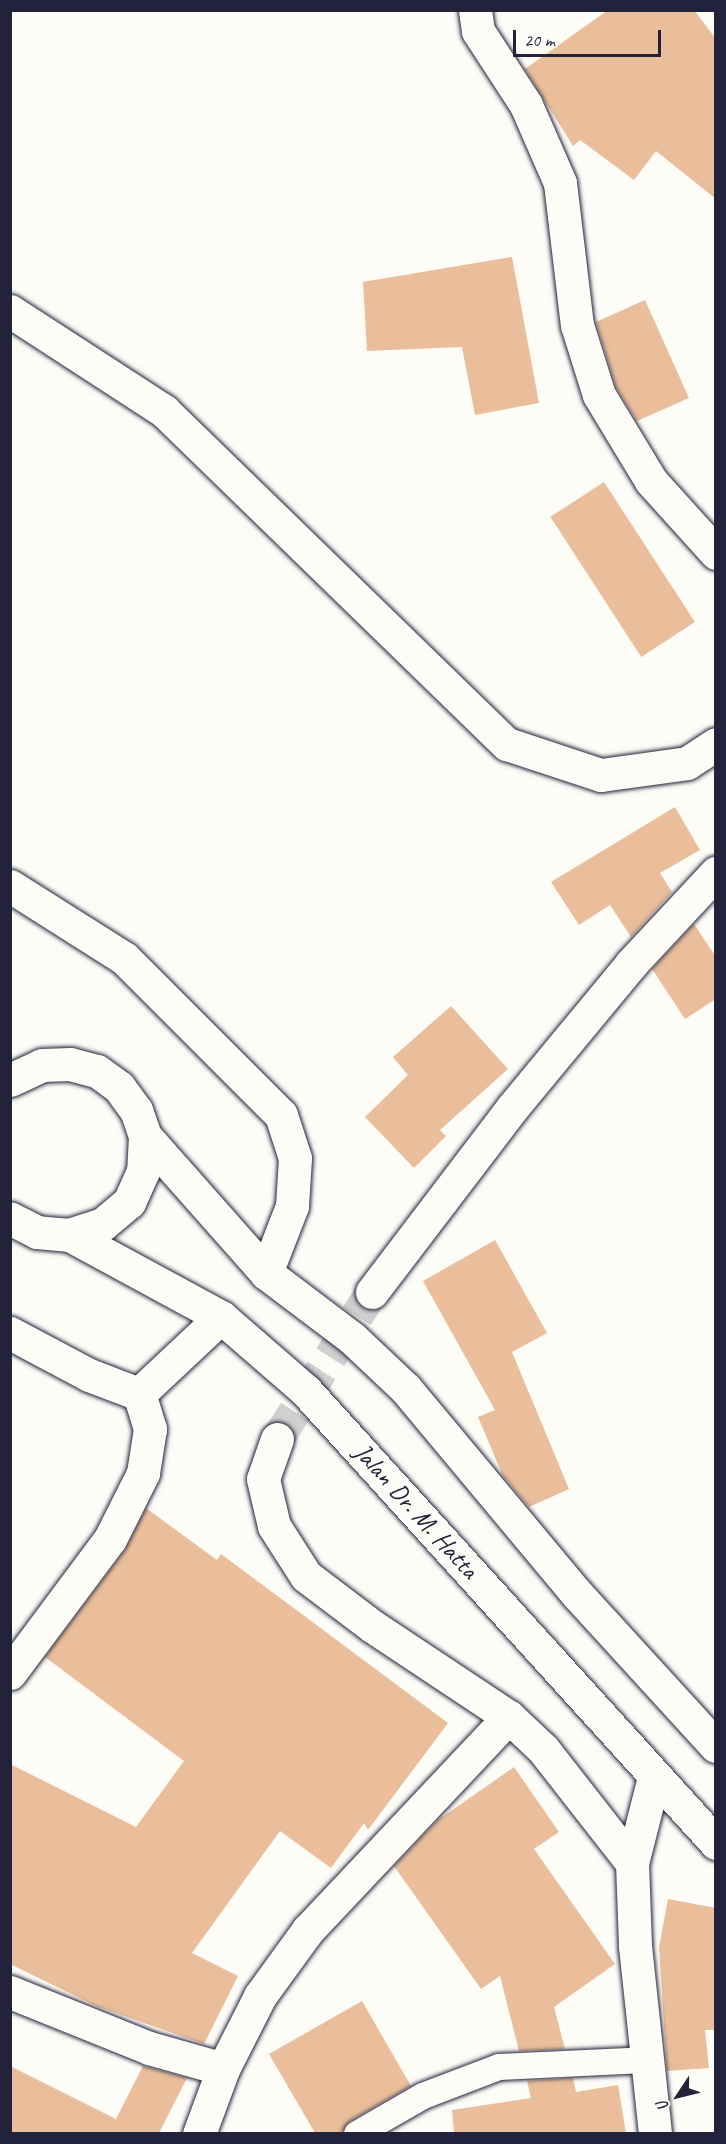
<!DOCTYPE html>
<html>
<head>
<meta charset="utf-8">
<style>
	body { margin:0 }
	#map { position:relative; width:726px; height:2144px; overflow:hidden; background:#fdfcf7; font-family:Caveat,sans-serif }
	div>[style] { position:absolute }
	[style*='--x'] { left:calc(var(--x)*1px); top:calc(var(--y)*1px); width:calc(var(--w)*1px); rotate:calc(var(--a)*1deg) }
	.building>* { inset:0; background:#eabe9a; transform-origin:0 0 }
	.street-tunnel>* { height:33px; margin-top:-16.5px; transform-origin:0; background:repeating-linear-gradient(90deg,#d1d0d1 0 33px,transparent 0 49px) }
	.roads { filter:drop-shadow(0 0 2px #22223b) drop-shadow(0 0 2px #22223b) }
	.lane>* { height:26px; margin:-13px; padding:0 13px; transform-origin:13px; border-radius:13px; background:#fdfcf7 }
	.street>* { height:33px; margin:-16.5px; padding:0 16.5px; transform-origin:16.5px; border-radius:16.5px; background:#fdfcf7 }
	.secondary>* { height:33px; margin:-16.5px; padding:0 16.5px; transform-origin:16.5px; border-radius:16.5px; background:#fdfcf7 }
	span { translate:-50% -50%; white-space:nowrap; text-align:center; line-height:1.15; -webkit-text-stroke:6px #fdfcf7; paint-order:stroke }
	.street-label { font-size:26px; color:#22223b }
	.frame { position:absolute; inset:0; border:12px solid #22223b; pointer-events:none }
	.north { position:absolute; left:648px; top:2066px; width:60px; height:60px; -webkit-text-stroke:4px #fdfcf7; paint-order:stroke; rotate:235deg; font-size:16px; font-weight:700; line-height:24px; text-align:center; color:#22223b }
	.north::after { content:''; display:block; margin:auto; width:21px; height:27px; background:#22223b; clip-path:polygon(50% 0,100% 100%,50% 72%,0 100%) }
	.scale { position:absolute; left:513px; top:30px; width:148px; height:27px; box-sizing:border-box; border:3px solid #22223b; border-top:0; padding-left:8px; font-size:18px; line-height:21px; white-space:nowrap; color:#22223b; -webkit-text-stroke:4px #fdfcf7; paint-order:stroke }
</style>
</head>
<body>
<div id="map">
	<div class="building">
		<i style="clip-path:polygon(608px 10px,694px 10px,716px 39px,716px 199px,656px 151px,634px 180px,580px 140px,573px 146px,525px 69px)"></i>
		<i style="clip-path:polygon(512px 257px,539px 403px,475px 415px,462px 347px,367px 351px,363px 282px)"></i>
		<i style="clip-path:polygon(645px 300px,689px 398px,637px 421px,616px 387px,596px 322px)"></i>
		<i style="left:604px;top:482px;width:167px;height:64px;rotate:57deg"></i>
		<i style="clip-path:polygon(675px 807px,700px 850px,660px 873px,672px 892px,631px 937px,610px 905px,579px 925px,551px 882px)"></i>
		<i style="clip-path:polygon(694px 924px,716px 957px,716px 999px,685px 1019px,652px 969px)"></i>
		<i style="clip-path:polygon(451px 1006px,508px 1069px,440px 1130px,446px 1136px,414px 1168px,365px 1117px,408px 1075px,393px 1057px)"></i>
		<i style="clip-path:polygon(495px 1240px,547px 1333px,512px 1352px,569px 1489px,529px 1507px,503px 1476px,478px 1417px,495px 1410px,423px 1281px)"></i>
		<i style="clip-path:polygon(146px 1508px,217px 1560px,221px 1554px,448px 1723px,368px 1830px,364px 1823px,331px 1868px,280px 1831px,192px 1953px,238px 1976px,204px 2044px,96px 2006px,10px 1964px,10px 1764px,136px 1827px,184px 1761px,45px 1657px,125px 1550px)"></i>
		<i style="clip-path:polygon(514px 1767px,559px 1832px,534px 1849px,615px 1964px,554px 2007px,565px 2049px,519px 2051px,500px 1976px,481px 1989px,394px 1866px,438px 1820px)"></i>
		<i style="clip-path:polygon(668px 1899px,716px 1908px,716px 2030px,705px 2030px,709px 2068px,667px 2071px,659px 1947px)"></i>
		<i style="clip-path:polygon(362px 2001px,411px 2086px,350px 2121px,341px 2133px,315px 2133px,269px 2054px)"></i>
		<i style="clip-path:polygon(10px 2066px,116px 2119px,143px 2066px,187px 2078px,159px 2133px,10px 2133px)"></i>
		<i style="clip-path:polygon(573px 2078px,576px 2092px,618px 2085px,626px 2133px,454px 2133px,452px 2110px,531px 2098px,527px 2081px)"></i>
	</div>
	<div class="street-tunnel">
		<i style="--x:277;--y:1439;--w:175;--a:-57.1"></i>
	</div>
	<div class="roads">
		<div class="lane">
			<i style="--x:357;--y:2134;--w:76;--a:-29.9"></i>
			<i style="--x:423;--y:2096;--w:81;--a:-20.9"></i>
			<i style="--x:499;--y:2067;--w:146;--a:-2.7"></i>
		</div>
		<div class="street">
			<i style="--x:10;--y:886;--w:135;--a:32.3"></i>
			<i style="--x:124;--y:958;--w:222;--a:45"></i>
			<i style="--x:281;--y:1115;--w:45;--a:72"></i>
			<i style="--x:295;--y:1158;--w:48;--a:93.6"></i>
			<i style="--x:292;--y:1206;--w:72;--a:111.2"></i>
			<i style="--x:372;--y:1292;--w:231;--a:-52.7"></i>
			<i style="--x:512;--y:1108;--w:187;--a:-50.4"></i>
			<i style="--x:631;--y:964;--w:125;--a:-47"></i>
			<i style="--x:10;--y:1333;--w:89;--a:28"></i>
			<i style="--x:89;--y:1375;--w:53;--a:20.8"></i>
			<i style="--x:139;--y:1394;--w:112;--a:-43.2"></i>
			<i style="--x:277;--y:1439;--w:42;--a:109.3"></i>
			<i style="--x:263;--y:1479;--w:48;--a:76.8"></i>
			<i style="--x:274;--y:1526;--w:59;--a:57.4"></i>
			<i style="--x:306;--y:1576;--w:83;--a:37.1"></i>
			<i style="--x:372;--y:1626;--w:164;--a:33.6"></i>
			<i style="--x:509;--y:1717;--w:47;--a:43.3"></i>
			<i style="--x:543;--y:1749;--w:145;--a:52"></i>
			<i style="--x:10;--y:1673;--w:167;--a:-53.3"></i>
			<i style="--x:110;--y:1539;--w:74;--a:-63.4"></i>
			<i style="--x:143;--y:1473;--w:45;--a:-81"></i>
			<i style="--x:150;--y:1429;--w:37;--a:-107"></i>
			<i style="--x:654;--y:1777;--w:89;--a:104.3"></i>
			<i style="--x:632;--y:1863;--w:83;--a:87.9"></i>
			<i style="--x:635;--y:1946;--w:189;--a:83.9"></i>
			<i style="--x:10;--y:1992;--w:150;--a:21.9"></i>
			<i style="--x:149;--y:2048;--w:77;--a:15.8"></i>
			<i style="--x:199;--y:2134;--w:69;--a:-69.7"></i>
			<i style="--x:223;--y:2069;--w:82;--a:-63.1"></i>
			<i style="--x:260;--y:1996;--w:82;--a:-54"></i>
			<i style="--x:308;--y:1930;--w:293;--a:-46.7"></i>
		</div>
		<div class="secondary">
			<i style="--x:475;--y:10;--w:21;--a:82"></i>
			<i style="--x:478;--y:31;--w:88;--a:57"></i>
			<i style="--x:526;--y:105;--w:85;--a:66.4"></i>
			<i style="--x:560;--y:183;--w:143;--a:83.2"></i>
			<i style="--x:577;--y:325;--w:73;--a:72.6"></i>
			<i style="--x:599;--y:395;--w:100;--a:58.8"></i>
			<i style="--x:651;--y:481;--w:97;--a:47.9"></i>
			<i style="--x:10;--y:311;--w:184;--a:33"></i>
			<i style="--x:164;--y:411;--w:478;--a:44.2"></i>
			<i style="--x:507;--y:744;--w:99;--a:18.3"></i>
			<i style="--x:601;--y:775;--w:87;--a:-7.9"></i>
			<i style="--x:687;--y:763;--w:35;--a:-33"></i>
			<i style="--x:10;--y:1080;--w:35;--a:-25"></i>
			<i style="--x:42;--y:1065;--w:28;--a:-2"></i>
			<i style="--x:70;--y:1064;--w:28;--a:15"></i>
			<i style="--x:97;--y:1071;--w:27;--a:36"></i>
			<i style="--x:119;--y:1087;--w:29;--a:54"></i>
			<i style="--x:136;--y:1110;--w:28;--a:71"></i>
			<i style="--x:145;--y:1136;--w:35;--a:93"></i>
			<i style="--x:143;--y:1171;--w:34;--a:114"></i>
			<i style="--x:129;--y:1202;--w:34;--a:140"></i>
			<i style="--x:103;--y:1224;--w:35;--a:162"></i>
			<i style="--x:70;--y:1235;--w:33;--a:-175"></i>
			<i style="--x:37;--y:1232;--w:30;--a:-153"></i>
			<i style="--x:145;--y:1136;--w:183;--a:48.5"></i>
			<i style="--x:266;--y:1273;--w:108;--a:37.1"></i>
			<i style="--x:352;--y:1338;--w:74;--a:43.4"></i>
			<i style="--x:406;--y:1389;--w:267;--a:50.2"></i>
			<i style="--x:577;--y:1594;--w:206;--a:47.6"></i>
			<i style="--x:70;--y:1235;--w:172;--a:28.5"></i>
			<i style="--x:221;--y:1317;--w:111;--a:41"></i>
			<i style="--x:305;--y:1390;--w:612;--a:47.78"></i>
		</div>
	</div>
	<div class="street-label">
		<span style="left:416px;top:1511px;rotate:48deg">Jalan Dr. M. Hatta</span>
	</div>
	<div class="frame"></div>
	<div class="north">U</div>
	<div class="scale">20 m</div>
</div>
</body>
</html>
